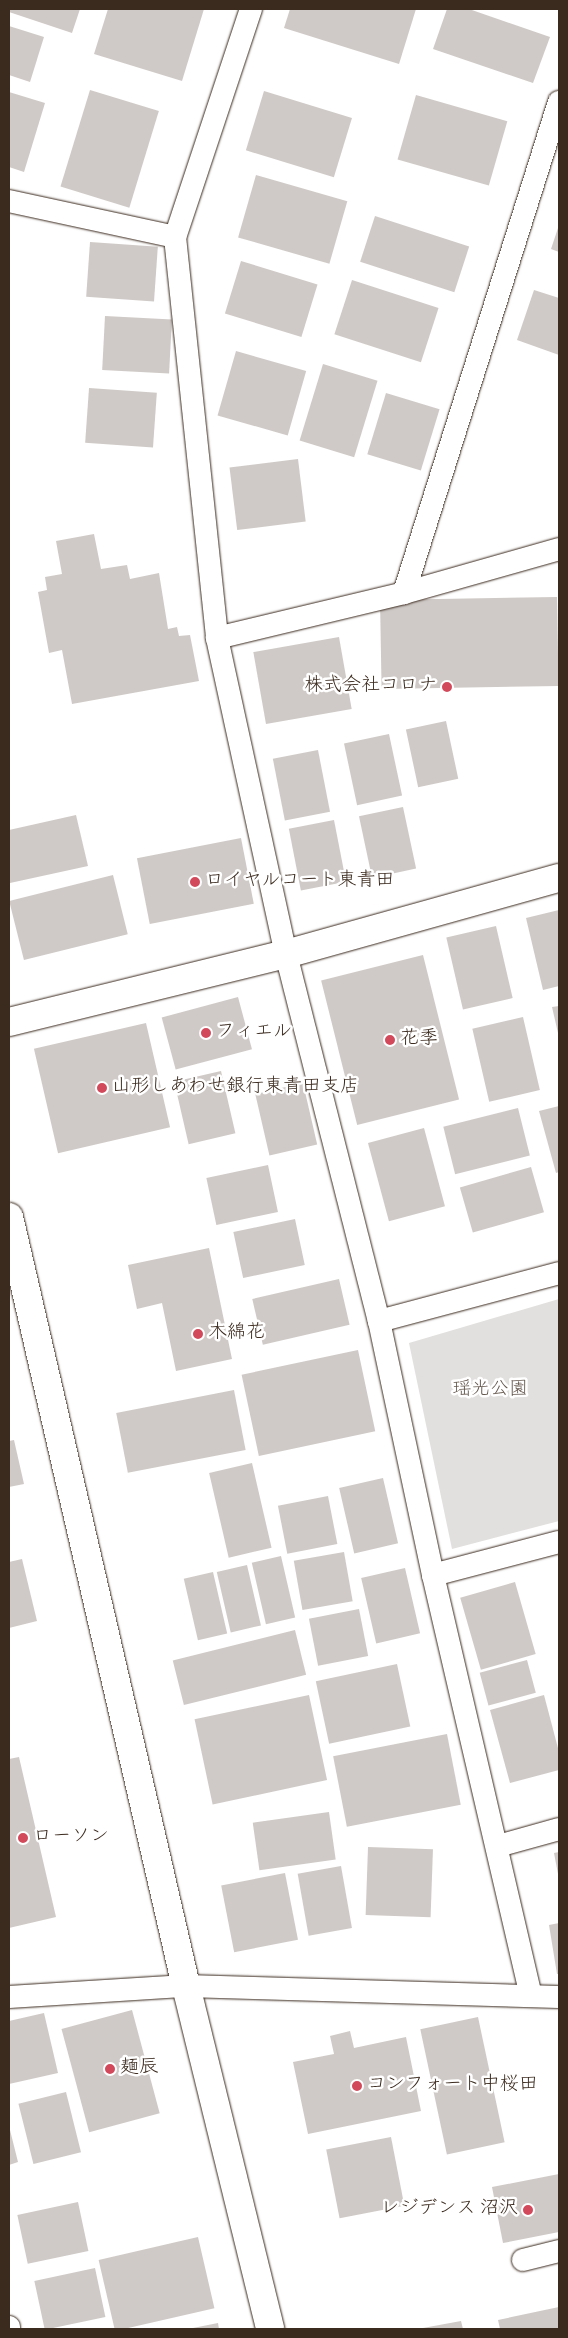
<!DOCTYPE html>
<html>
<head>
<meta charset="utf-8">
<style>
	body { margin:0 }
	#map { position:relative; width:568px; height:2338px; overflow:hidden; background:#fff; font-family:"Gochi Hand","Klee One",sans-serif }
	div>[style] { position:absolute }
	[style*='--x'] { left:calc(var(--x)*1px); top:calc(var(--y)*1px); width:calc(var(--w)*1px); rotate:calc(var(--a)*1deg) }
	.green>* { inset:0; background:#e2e0de }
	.building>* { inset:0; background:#cfcac7; transform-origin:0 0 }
	.roads { filter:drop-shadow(0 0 1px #3b2a1e) drop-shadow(0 0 1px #3b2a1e) }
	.service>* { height:22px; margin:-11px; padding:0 11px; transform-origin:11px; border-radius:11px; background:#fff }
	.minor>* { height:28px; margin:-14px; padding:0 14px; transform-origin:14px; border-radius:14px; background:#fff }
	.tertiary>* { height:28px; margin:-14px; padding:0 14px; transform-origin:14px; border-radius:14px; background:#fff }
	.dots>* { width:14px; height:14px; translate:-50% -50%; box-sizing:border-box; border:2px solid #fff; border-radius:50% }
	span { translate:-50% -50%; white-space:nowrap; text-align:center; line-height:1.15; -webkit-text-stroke:5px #fff; paint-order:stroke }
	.poi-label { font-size:19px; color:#3b2a1e }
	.right { translate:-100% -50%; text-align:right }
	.left { translate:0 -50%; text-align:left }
	.park-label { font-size:19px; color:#65584e }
	.frame { position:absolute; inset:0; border:10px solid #3b2a1e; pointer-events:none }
</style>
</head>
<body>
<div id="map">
	<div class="green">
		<i style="clip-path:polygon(559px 1299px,559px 1521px,452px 1549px,409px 1343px)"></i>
	</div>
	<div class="building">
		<i style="clip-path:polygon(9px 9px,80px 9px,72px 33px,9px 12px)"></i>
		<i style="clip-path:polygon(108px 9px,204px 9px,182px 81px,94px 54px)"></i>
		<i style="clip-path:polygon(290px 9px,416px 9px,399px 64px,284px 28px)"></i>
		<i style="clip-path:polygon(447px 9px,469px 9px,550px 37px,533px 83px,433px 49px)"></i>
		<i style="clip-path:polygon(9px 26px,44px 37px,30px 82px,9px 75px)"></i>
		<i style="left:90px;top:90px;width:72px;height:101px;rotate:17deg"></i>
		<i style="left:264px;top:91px;width:92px;height:62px;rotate:17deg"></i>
		<i style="clip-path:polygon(9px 92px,45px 103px,24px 172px,9px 167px)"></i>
		<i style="left:416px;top:95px;width:95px;height:67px;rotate:16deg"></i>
		<i style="left:256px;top:175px;width:95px;height:65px;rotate:16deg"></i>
		<i style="left:375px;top:216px;width:99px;height:48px;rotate:18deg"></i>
		<i style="clip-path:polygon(559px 225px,559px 252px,551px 249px)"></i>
		<i style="left:90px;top:242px;width:68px;height:55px;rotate:4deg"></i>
		<i style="left:241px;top:261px;width:80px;height:55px;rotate:17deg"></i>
		<i style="left:352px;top:280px;width:91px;height:57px;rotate:18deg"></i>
		<i style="clip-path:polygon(534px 290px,559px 298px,559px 355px,517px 340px)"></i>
		<i style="left:105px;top:316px;width:67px;height:54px;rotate:3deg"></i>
		<i style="left:236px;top:351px;width:73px;height:67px;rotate:16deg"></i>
		<i style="left:323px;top:364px;width:57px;height:80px;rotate:17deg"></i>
		<i style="left:89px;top:388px;width:68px;height:55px;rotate:4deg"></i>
		<i style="left:386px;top:393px;width:56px;height:64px;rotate:17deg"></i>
		<i style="left:298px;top:459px;width:63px;height:69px;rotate:83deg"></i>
		<i style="clip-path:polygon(94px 534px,101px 569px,127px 565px,130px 579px,159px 573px,168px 629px,177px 627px,179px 636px,190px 635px,199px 681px,72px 704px,62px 650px,49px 653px,38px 592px,47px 590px,45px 577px,62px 574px,56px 541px)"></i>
		<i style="left:557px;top:597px;width:89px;height:177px;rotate:89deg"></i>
		<i style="left:339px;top:637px;width:73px;height:87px;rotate:80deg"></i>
		<i style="left:446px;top:721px;width:59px;height:41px;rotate:78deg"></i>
		<i style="left:389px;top:734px;width:63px;height:46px;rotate:78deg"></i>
		<i style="left:318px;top:750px;width:63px;height:46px;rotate:79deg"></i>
		<i style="left:403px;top:807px;width:63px;height:45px;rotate:78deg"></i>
		<i style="clip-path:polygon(76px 815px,88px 866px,10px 883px,9px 830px)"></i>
		<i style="left:334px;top:820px;width:63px;height:46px;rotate:79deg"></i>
		<i style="left:241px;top:838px;width:67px;height:106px;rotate:79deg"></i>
		<i style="left:113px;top:875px;width:61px;height:107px;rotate:76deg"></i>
		<i style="clip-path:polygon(559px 910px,559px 986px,543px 990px,526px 918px)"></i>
		<i style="left:496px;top:926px;width:74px;height:51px;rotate:77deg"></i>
		<i style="left:423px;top:955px;width:149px;height:105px;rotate:76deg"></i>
		<i style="left:238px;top:997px;width:54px;height:79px;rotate:75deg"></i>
		<i style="clip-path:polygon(559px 1006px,559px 1033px,558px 1033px,552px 1007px)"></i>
		<i style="left:523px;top:1017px;width:75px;height:52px;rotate:77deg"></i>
		<i style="left:146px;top:1023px;width:107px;height:115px;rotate:77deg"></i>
		<i style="left:221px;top:1071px;width:64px;height:48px;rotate:77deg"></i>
		<i style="left:303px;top:1083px;width:63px;height:49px;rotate:77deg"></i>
		<i style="clip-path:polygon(559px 1106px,559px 1172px,556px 1173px,539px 1111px)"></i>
		<i style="left:518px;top:1108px;width:49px;height:77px;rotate:76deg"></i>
		<i style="left:424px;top:1128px;width:81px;height:58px;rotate:75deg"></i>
		<i style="left:268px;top:1165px;width:48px;height:63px;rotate:78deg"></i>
		<i style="left:531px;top:1167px;width:47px;height:74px;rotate:74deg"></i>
		<i style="left:295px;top:1219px;width:47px;height:63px;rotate:78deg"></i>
		<i style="clip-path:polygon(209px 1248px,232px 1359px,176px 1371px,162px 1303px,137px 1309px,128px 1265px)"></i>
		<i style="left:339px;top:1279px;width:47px;height:89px;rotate:77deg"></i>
		<i style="left:358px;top:1350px;width:83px;height:119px;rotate:78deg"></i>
		<i style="left:234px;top:1390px;width:61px;height:120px;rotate:79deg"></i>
		<i style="clip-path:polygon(14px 1440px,24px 1484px,9px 1487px,9px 1441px)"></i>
		<i style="left:252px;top:1463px;width:87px;height:44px;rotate:77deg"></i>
		<i style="left:383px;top:1478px;width:67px;height:45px;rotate:77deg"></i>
		<i style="left:328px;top:1496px;width:49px;height:51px;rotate:79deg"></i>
		<i style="left:344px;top:1552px;width:50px;height:51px;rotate:80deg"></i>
		<i style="left:281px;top:1556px;width:63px;height:30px;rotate:77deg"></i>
		<i style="clip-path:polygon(22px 1559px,37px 1621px,9px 1628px,9px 1562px)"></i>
		<i style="left:247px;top:1565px;width:62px;height:31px;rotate:77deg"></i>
		<i style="left:405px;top:1568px;width:67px;height:45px;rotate:77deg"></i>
		<i style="left:213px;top:1572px;width:63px;height:30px;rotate:77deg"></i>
		<i style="left:515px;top:1582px;width:75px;height:57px;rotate:74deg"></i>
		<i style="left:359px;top:1609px;width:48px;height:51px;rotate:79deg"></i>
		<i style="left:295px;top:1630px;width:46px;height:126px;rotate:76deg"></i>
		<i style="left:527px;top:1660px;width:34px;height:49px;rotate:75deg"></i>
		<i style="left:397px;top:1664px;width:64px;height:83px;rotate:78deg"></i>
		<i style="left:309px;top:1695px;width:87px;height:117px;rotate:78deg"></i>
		<i style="clip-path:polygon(544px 1695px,559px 1752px,559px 1770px,510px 1783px,490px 1710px)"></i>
		<i style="left:447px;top:1734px;width:72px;height:116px;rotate:79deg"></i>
		<i style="clip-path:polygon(19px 1757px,56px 1917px,9px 1928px,9px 1759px)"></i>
		<i style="left:329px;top:1812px;width:48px;height:77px;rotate:82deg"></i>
		<i style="left:368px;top:1847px;width:65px;height:68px;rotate:2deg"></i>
		<i style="clip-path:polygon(559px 1852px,559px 1874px,558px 1874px,554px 1853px)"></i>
		<i style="left:341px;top:1866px;width:63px;height:44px;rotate:80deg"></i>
		<i style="left:285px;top:1873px;width:68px;height:65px;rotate:79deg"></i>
		<i style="clip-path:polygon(559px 1923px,559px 1974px,557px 1974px,549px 1925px)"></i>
		<i style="left:132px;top:2010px;width:107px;height:73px;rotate:75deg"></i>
		<i style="clip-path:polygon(44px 2013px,58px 2073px,9px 2084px,9px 2021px)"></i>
		<i style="left:478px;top:2017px;width:128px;height:59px;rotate:78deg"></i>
		<i style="clip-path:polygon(350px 2031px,354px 2048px,406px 2037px,421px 2111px,308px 2134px,293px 2062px,334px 2054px,330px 2036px)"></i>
		<i style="left:66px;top:2092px;width:62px;height:49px;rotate:76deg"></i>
		<i style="clip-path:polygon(9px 2126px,18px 2162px,9px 2165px)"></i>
		<i style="left:391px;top:2137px;width:70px;height:66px;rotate:79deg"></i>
		<i style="clip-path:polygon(559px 2174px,559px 2232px,503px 2243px,492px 2187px)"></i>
		<i style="left:78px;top:2202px;width:50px;height:62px;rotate:78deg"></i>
		<i style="left:198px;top:2237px;width:73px;height:102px;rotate:77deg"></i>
		<i style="left:95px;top:2268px;width:50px;height:62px;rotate:78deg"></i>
		<i style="clip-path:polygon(559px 2307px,559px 2329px,500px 2329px,498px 2320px)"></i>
		<i style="clip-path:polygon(461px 2321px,463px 2329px,423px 2329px,423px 2328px)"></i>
		<i style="clip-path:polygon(218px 2323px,219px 2329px,193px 2329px,193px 2328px)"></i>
	</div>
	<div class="roads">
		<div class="service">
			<i style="--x:251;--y:9;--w:240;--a:108.4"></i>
			<i style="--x:175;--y:237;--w:403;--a:84"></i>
			<i style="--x:217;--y:638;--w:323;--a:77.7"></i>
			<i style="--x:286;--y:954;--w:379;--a:75.8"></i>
			<i style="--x:379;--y:1321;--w:260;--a:78"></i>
			<i style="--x:433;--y:1575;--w:432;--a:76.9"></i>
			<i style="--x:9;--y:201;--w:170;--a:12.2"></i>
			<i style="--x:404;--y:593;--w:515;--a:-72.48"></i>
			<i style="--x:217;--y:638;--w:192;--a:-13.5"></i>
			<i style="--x:404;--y:593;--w:161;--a:-15.8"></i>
			<i style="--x:379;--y:1321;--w:186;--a:-14.9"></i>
			<i style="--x:433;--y:1575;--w:130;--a:-14.7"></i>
			<i style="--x:498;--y:1846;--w:63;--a:-15.6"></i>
			<i style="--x:9;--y:1997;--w:177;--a:-3.6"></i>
			<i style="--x:186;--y:1986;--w:373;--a:1.7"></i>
			<i style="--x:523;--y:2260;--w:37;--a:-14"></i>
			<i style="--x:9;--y:2327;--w:2;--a:90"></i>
		</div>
		<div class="minor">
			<i style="--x:9;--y:1022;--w:285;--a:-13.8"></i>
			<i style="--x:286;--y:954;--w:283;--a:-15.6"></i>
		</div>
		<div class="tertiary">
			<i style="--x:9;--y:1217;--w:789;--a:77.04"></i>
			<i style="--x:186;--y:1986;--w:353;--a:76.2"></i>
		</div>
	</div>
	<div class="dots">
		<i style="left:447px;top:687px;background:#d1495b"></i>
		<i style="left:195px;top:882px;background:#d1495b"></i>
		<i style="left:206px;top:1033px;background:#d1495b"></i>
		<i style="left:390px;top:1040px;background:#d1495b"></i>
		<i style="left:102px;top:1088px;background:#d1495b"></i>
		<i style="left:198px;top:1334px;background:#d1495b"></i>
		<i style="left:23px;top:1838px;background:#d1495b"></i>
		<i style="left:110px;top:2069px;background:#d1495b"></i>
		<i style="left:357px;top:2086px;background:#d1495b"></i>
		<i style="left:528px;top:2210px;background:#d1495b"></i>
	</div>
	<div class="poi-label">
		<span class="right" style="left:437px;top:687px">株式会社コロナ</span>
		<span class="left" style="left:205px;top:882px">ロイヤルコート東青田</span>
		<span class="left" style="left:216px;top:1033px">フィエル</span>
		<span class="left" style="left:400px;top:1040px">花季</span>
		<span class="left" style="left:112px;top:1088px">山形しあわせ銀行東青田支店</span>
		<span class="left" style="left:208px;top:1334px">木綿花</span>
		<span class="left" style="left:33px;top:1838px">ローソン</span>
		<span class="left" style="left:120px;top:2069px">麺辰</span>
		<span class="left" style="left:367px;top:2086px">コンフォート中桜田</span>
		<span class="right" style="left:518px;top:2210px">レジデンス 沼沢</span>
	</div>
	<div class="park-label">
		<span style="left:490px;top:1391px">瑶光公園</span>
	</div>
	<div class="frame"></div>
</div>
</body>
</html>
